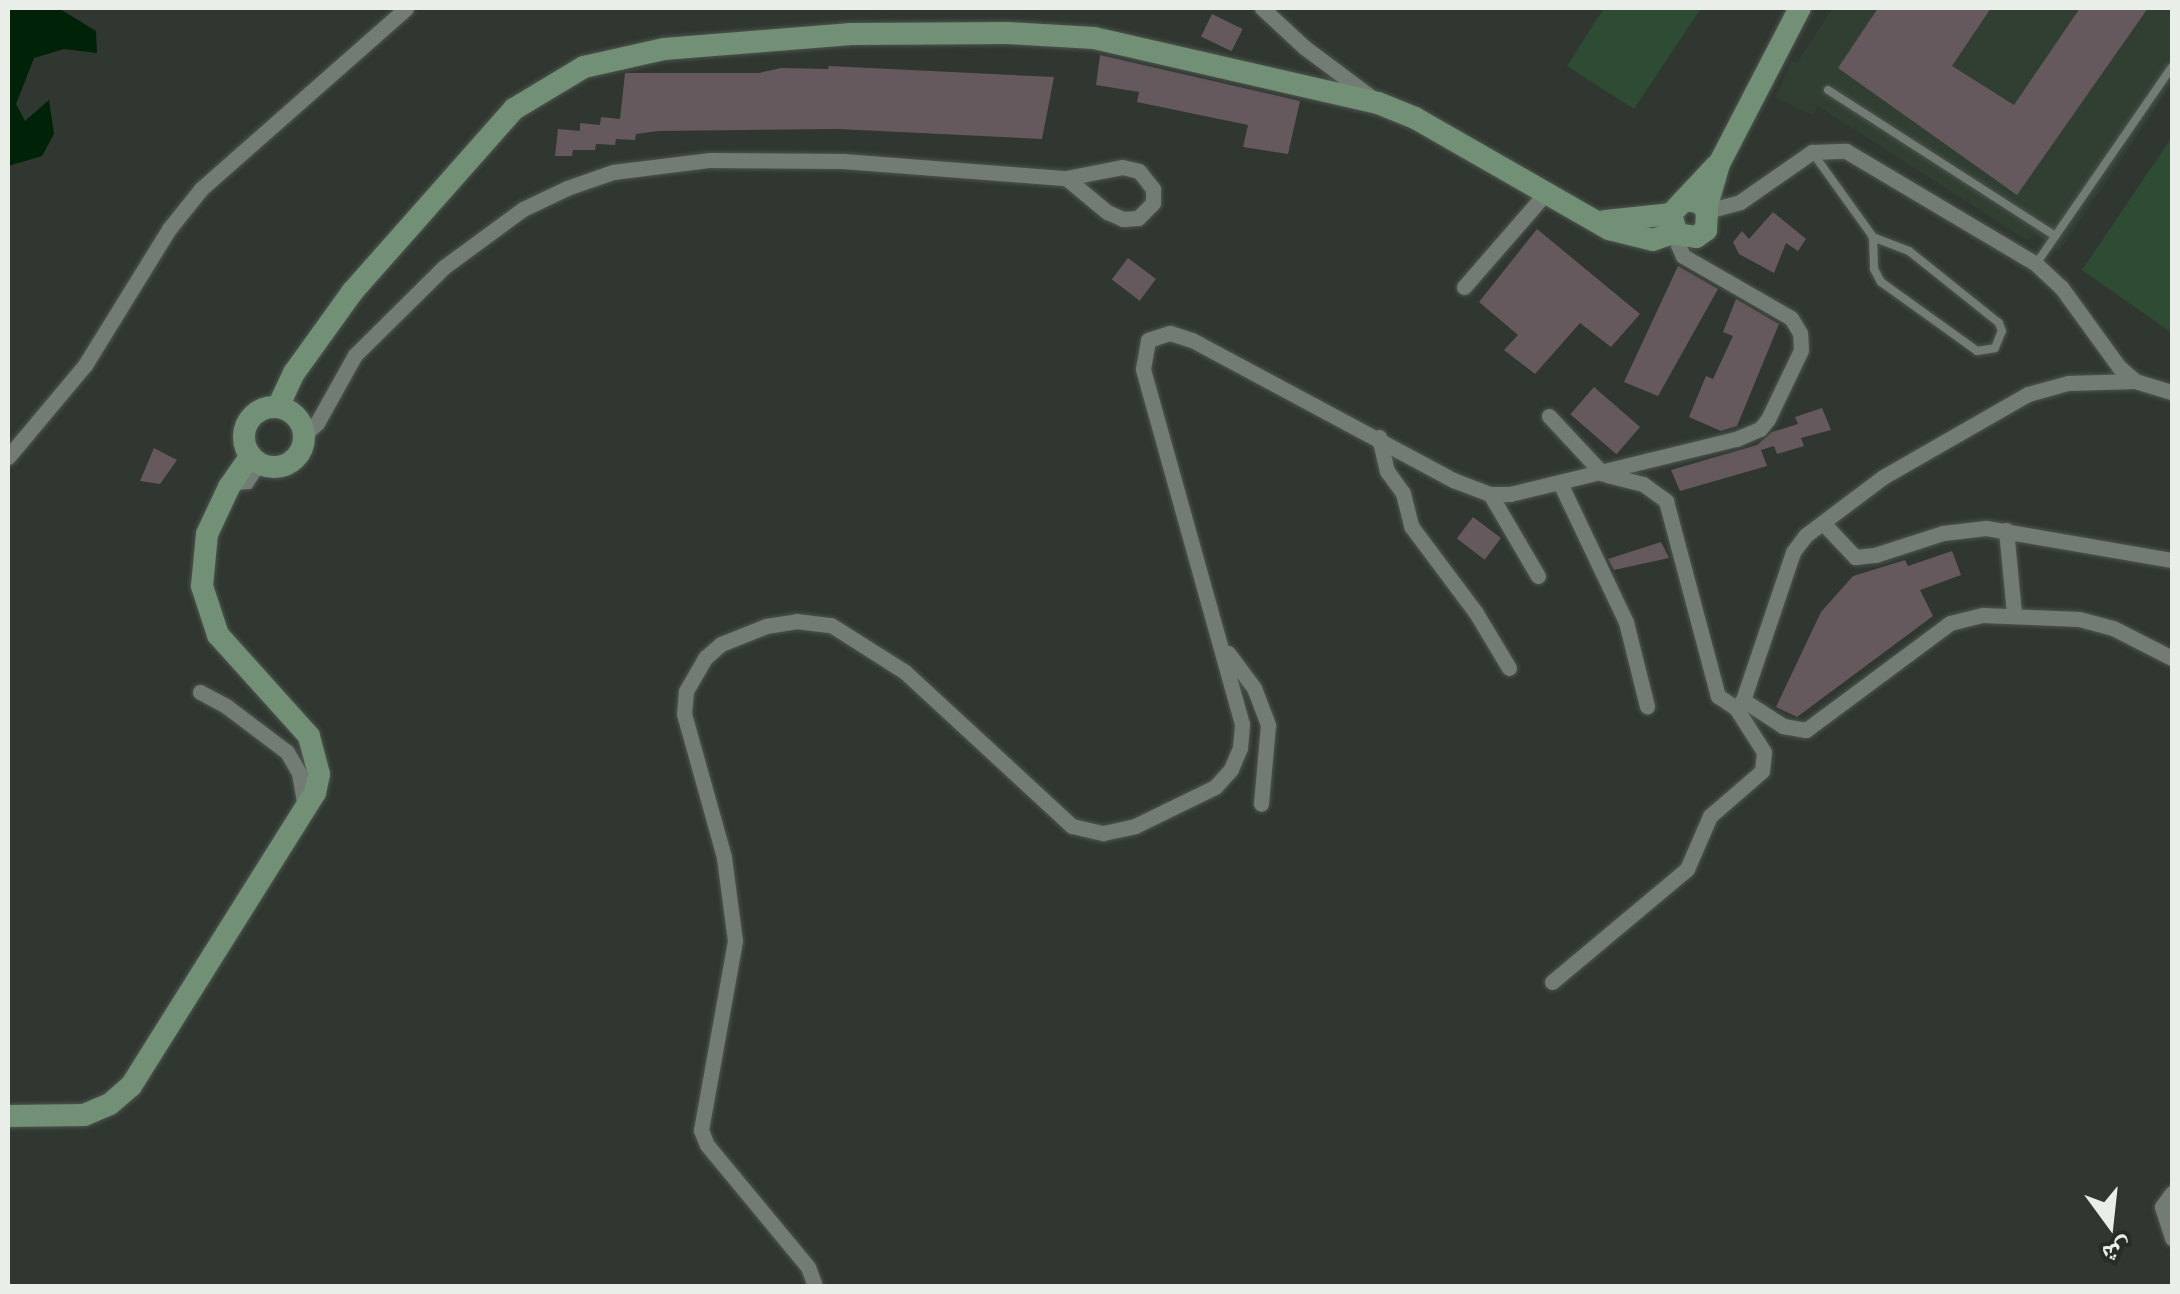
<!DOCTYPE html>
<html>
<head>
<meta charset="utf-8">
<style>
	body { margin:0 }
	#map { position:relative; width:2180px; height:1294px; overflow:hidden; background:#2f3730; font-family:"Golos Text","Noto Naskh Arabic",sans-serif }
	div>[style] { position:absolute }
	[style*='--x'] { left:calc(var(--x)*1px); top:calc(var(--y)*1px); width:calc(var(--w)*1px); rotate:calc(var(--a)*1deg) }
	.built>* { inset:0; background:#313f33 }
	.green>* { inset:0; background:#2e4c33 }
	.water>* { inset:0; background:#002206 }
	.building>* { inset:0; background:#65595d; transform-origin:0 0 }
	.roads { filter:drop-shadow(0 0 2px #4e544e) drop-shadow(0 0 2px #4e544e) }
	.service>* { height:8px; margin:-4px; padding:0 4px; transform-origin:4px; border-radius:4px; background:#737c74 }
	.minor>* { height:15px; margin:-7.5px; padding:0 7.5px; transform-origin:7.5px; border-radius:7.5px; background:#737c74 }
	.secondary>* { height:22px; margin:-11px; padding:0 11px; transform-origin:11px; border-radius:11px; background:#719076 }
	.secondary>.ring { margin:-11px; padding:0; box-sizing:content-box; background:none; border:22px solid #719076; border-radius:50% }
	span { translate:-50% -50%; white-space:nowrap; text-align:center; line-height:1.15; -webkit-text-stroke:9px #252d26; paint-order:stroke }
	.frame { position:absolute; inset:0; border:10px solid #e9eee9; pointer-events:none }
	.north { position:absolute; left:2060px; top:1174px; width:100px; height:100px; -webkit-text-stroke:8px #252d26; paint-order:stroke; rotate:165deg; font-size:28px; font-weight:700; line-height:40px; text-align:center; color:#e9eee9 }
	.north::after { content:''; display:block; margin:auto; width:35px; height:45px; background:#e9eee9; clip-path:polygon(50% 0,100% 100%,50% 72%,0 100%) }
</style>
</head>
<body>
<div id="map">
	<div class="built">
		<i style="clip-path:polygon(1833px 8px,2172px 8px,2172px 84px,2059px 252px,2035px 234px,2028px 241px,1818px 106px,1812px 115px,1775px 97px,1791px 61px,1797px 63px)"></i>
	</div>
	<div class="green">
		<i style="clip-path:polygon(1604px 8px,1701px 8px,1634px 109px,1567px 66px)"></i>
		<i style="clip-path:polygon(2172px 137px,2172px 333px,2082px 270px)"></i>
	</div>
	<div class="water">
		<i style="clip-path:polygon(8px 8px,60px 9px,96px 31px,97px 53px,64px 49px,34px 58px,16px 104px,25px 121px,49px 100px,54px 134px,42px 156px,8px 166px)"></i>
	</div>
	<div class="building">
		<i style="clip-path:polygon(1878px 8px,1991px 8px,1952px 66px,2014px 105px,2080px 8px,2148px 8px,2017px 195px,1838px 68px)"></i>
		<i style="left:1212px;top:14px;width:34px;height:25px;rotate:26deg"></i>
		<i style="clip-path:polygon(1100px 55px,1300px 101px,1288px 154px,1243px 147px,1248px 125px,1137px 102px,1139px 92px,1096px 85px)"></i>
		<i style="clip-path:polygon(829px 66px,1054px 77px,1042px 139px,838px 129px,658px 131px,636px 134px,635px 140px,616px 139px,615px 145px,596px 144px,595px 150px,573px 150px,572px 156px,555px 156px,558px 129px,580px 131px,580px 123px,600px 125px,601px 117px,620px 119px,625px 73px,759px 73px,781px 68px,828px 69px)"></i>
		<i style="clip-path:polygon(1773px 212px,1806px 239px,1798px 251px,1786px 243px,1774px 273px,1739px 254px,1733px 242px,1742px 231px,1749px 239px)"></i>
		<i style="clip-path:polygon(1537px 229px,1640px 314px,1611px 347px,1580px 323px,1535px 374px,1504px 350px,1518px 335px,1479px 302px)"></i>
		<i style="left:1128px;top:258px;width:35px;height:27px;rotate:37deg"></i>
		<i style="clip-path:polygon(1678px 266px,1718px 289px,1658px 396px,1624px 382px)"></i>
		<i style="clip-path:polygon(1736px 299px,1779px 324px,1737px 426px,1721px 431px,1689px 417px,1706px 376px,1713px 379px,1733px 336px,1723px 332px)"></i>
		<i style="left:1594px;top:387px;width:61px;height:36px;rotate:41deg"></i>
		<i style="clip-path:polygon(1822px 408px,1831px 430px,1801px 438px,1804px 446px,1777px 454px,1774px 446px,1761px 450px,1767px 466px,1680px 491px,1671px 470px,1757px 445px,1772px 432px,1798px 424px,1795px 417px)"></i>
		<i style="clip-path:polygon(154px 448px,177px 460px,160px 484px,140px 481px)"></i>
		<i style="left:1473px;top:517px;width:35px;height:27px;rotate:37deg"></i>
		<i style="clip-path:polygon(1661px 542px,1669px 558px,1614px 570px,1608px 559px)"></i>
		<i style="clip-path:polygon(1952px 551px,1961px 575px,1920px 590px,1933px 616px,1797px 717px,1776px 707px,1821px 612px,1853px 576px,1905px 560px,1908px 566px)"></i>
	</div>
	<div class="roads">
		<div class="service">
			<i style="--x:1828;--y:90;--w:270;--a:32.7"></i>
			<i style="--x:1812;--y:152;--w:105;--a:54.3"></i>
			<i style="--x:1873;--y:237;--w:32;--a:88"></i>
			<i style="--x:1874;--y:269;--w:15;--a:62"></i>
			<i style="--x:1881;--y:282;--w:118;--a:35.7"></i>
			<i style="--x:1977;--y:351;--w:18;--a:-9"></i>
			<i style="--x:1995;--y:348;--w:18;--a:-68"></i>
			<i style="--x:2002;--y:331;--w:9;--a:-111"></i>
			<i style="--x:1999;--y:323;--w:115;--a:-141.3"></i>
			<i style="--x:1909;--y:251;--w:39;--a:-159"></i>
			<i style="--x:2036;--y:264;--w:239;--a:-55.4"></i>
			<i style="--x:237;--y:486;--w:12;--a:-5"></i>
			<i style="--x:249;--y:485;--w:24;--a:-57"></i>
		</div>
		<div class="minor">
			<i style="--x:1262;--y:8;--w:57;--a:42.9"></i>
			<i style="--x:1304;--y:47;--w:84;--a:36.7"></i>
			<i style="--x:1122;--y:167;--w:17;--a:13"></i>
			<i style="--x:1139;--y:171;--w:23;--a:52"></i>
			<i style="--x:1153;--y:189;--w:14;--a:90"></i>
			<i style="--x:1153;--y:203;--w:21;--a:135"></i>
			<i style="--x:1138;--y:218;--w:15;--a:176"></i>
			<i style="--x:1123;--y:219;--w:17;--a:-156"></i>
			<i style="--x:1107;--y:212;--w:53;--a:-140.3"></i>
			<i style="--x:1066;--y:178;--w:57;--a:-11.1"></i>
			<i style="--x:1707;--y:211;--w:34;--a:-15"></i>
			<i style="--x:1740;--y:202;--w:88;--a:-34.8"></i>
			<i style="--x:1812;--y:152;--w:34;--a:-2"></i>
			<i style="--x:1846;--y:151;--w:221;--a:30.7"></i>
			<i style="--x:2036;--y:264;--w:34;--a:43"></i>
			<i style="--x:2061;--y:287;--w:99;--a:54.1"></i>
			<i style="--x:2119;--y:367;--w:21;--a:41"></i>
			<i style="--x:2135;--y:381;--w:39;--a:17"></i>
			<i style="--x:1464;--y:287;--w:122;--a:-49"></i>
			<i style="--x:1549;--y:416;--w:79;--a:47"></i>
			<i style="--x:303;--y:436;--w:19;--a:-43"></i>
			<i style="--x:317;--y:423;--w:78;--a:-60.8"></i>
			<i style="--x:355;--y:355;--w:125;--a:-44.7"></i>
			<i style="--x:444;--y:267;--w:98;--a:-36.3"></i>
			<i style="--x:523;--y:209;--w:49;--a:-25.5"></i>
			<i style="--x:567;--y:188;--w:49;--a:-19.2"></i>
			<i style="--x:613;--y:172;--w:98;--a:-7.1"></i>
			<i style="--x:710;--y:160;--w:133;--a:0.4"></i>
			<i style="--x:843;--y:161;--w:224;--a:4.4"></i>
			<i style="--x:1379;--y:437;--w:35;--a:77"></i>
			<i style="--x:1387;--y:471;--w:27;--a:54"></i>
			<i style="--x:1403;--y:493;--w:34;--a:76"></i>
			<i style="--x:1411;--y:526;--w:109;--a:53.2"></i>
			<i style="--x:1476;--y:613;--w:64;--a:59"></i>
			<i style="--x:8;--y:457;--w:120;--a:-50.1"></i>
			<i style="--x:85;--y:365;--w:160;--a:-58.3"></i>
			<i style="--x:169;--y:229;--w:51;--a:-51.3"></i>
			<i style="--x:201;--y:189;--w:273;--a:-41.4"></i>
			<i style="--x:1607;--y:475;--w:37;--a:14"></i>
			<i style="--x:1643;--y:484;--w:29;--a:36"></i>
			<i style="--x:1666;--y:501;--w:202;--a:75.1"></i>
			<i style="--x:1718;--y:696;--w:22;--a:34"></i>
			<i style="--x:1560;--y:483;--w:154;--a:64.6"></i>
			<i style="--x:1626;--y:622;--w:87;--a:76"></i>
			<i style="--x:1490;--y:494;--w:95;--a:59.7"></i>
			<i style="--x:1823;--y:523;--w:47;--a:46.7"></i>
			<i style="--x:1855;--y:557;--w:20;--a:-6"></i>
			<i style="--x:1875;--y:555;--w:71;--a:-17.9"></i>
			<i style="--x:1943;--y:533;--w:43;--a:-6.6"></i>
			<i style="--x:1986;--y:528;--w:189;--a:9.8"></i>
			<i style="--x:2006;--y:530;--w:83;--a:84.5"></i>
			<i style="--x:1228;--y:653;--w:44;--a:53.4"></i>
			<i style="--x:1254;--y:688;--w:40;--a:69"></i>
			<i style="--x:1268;--y:725;--w:79;--a:95.1"></i>
			<i style="--x:200;--y:692;--w:30;--a:28"></i>
			<i style="--x:226;--y:706;--w:76;--a:37"></i>
			<i style="--x:287;--y:752;--w:24;--a:60"></i>
			<i style="--x:299;--y:773;--w:36;--a:80"></i>
			<i style="--x:1743;--y:700;--w:48;--a:33"></i>
			<i style="--x:1783;--y:726;--w:23;--a:10"></i>
			<i style="--x:1806;--y:730;--w:179;--a:-36.6"></i>
			<i style="--x:1950;--y:623;--w:34;--a:-14"></i>
			<i style="--x:1983;--y:615;--w:96;--a:2.4"></i>
			<i style="--x:2079;--y:619;--w:35;--a:15"></i>
			<i style="--x:2113;--y:628;--w:66;--a:27"></i>
			<i style="--x:1736;--y:708;--w:11;--a:-49"></i>
			<i style="--x:1743;--y:700;--w:156;--a:-71.3"></i>
			<i style="--x:1793;--y:552;--w:21;--a:-53"></i>
			<i style="--x:1806;--y:535;--w:96;--a:-37"></i>
			<i style="--x:1883;--y:477;--w:167;--a:-29.8"></i>
			<i style="--x:2028;--y:394;--w:41;--a:-15.4"></i>
			<i style="--x:2068;--y:383;--w:67;--a:-1.7"></i>
			<i style="--x:1552;--y:982;--w:176;--a:-39.9"></i>
			<i style="--x:1687;--y:869;--w:58;--a:-66.5"></i>
			<i style="--x:1710;--y:816;--w:69;--a:-40.9"></i>
			<i style="--x:1762;--y:771;--w:19;--a:-84"></i>
			<i style="--x:1764;--y:752;--w:52;--a:-122.5"></i>
			<i style="--x:2172;--y:1193;--w:17;--a:126"></i>
			<i style="--x:2162;--y:1207;--w:33;--a:72"></i>
			<i style="--x:815;--y:1286;--w:20;--a:-110"></i>
			<i style="--x:808;--y:1267;--w:158;--a:-129.6"></i>
			<i style="--x:707;--y:1145;--w:16;--a:-112"></i>
			<i style="--x:701;--y:1130;--w:192;--a:-79.8"></i>
			<i style="--x:735;--y:941;--w:85;--a:-97.5"></i>
			<i style="--x:724;--y:857;--w:148;--a:-105.6"></i>
			<i style="--x:684;--y:714;--w:23;--a:-85"></i>
			<i style="--x:686;--y:691;--w:39;--a:-60"></i>
			<i style="--x:706;--y:657;--w:20;--a:-41"></i>
			<i style="--x:721;--y:644;--w:48;--a:-21.8"></i>
			<i style="--x:766;--y:626;--w:30;--a:-9"></i>
			<i style="--x:796;--y:621;--w:35;--a:7"></i>
			<i style="--x:831;--y:625;--w:88;--a:32.4"></i>
			<i style="--x:905;--y:672;--w:227;--a:42.7"></i>
			<i style="--x:1072;--y:826;--w:32;--a:13"></i>
			<i style="--x:1103;--y:833;--w:33;--a:-12"></i>
			<i style="--x:1135;--y:826;--w:89;--a:-26"></i>
			<i style="--x:1215;--y:787;--w:24;--a:-48"></i>
			<i style="--x:1231;--y:769;--w:23;--a:-67"></i>
			<i style="--x:1240;--y:748;--w:24;--a:-85"></i>
			<i style="--x:1242;--y:724;--w:369;--a:-105.6"></i>
			<i style="--x:1143;--y:369;--w:29;--a:-80"></i>
			<i style="--x:1148;--y:340;--w:23;--a:-18"></i>
			<i style="--x:1170;--y:333;--w:23;--a:18"></i>
			<i style="--x:1192;--y:340;--w:296;--a:28.2"></i>
			<i style="--x:1453;--y:480;--w:40;--a:21"></i>
			<i style="--x:1490;--y:494;--w:20;--a:0"></i>
			<i style="--x:1510;--y:494;--w:233;--a:-13.7"></i>
			<i style="--x:1736;--y:439;--w:26;--a:-23"></i>
			<i style="--x:1760;--y:429;--w:13;--a:-51"></i>
			<i style="--x:1768;--y:419;--w:76;--a:-64.4"></i>
			<i style="--x:1801;--y:350;--w:17;--a:-93"></i>
			<i style="--x:1800;--y:333;--w:17;--a:-121"></i>
			<i style="--x:1791;--y:318;--w:125;--a:-150.1"></i>
			<i style="--x:1683;--y:256;--w:12;--a:-114"></i>
			<i style="--x:1678;--y:245;--w:9;--a:-58"></i>
		</div>
		<div class="secondary">
			<i style="--x:1684;--y:200;--w:15;--a:8"></i>
			<i style="--x:1699;--y:202;--w:12;--a:48"></i>
			<i style="--x:1707;--y:211;--w:19;--a:93"></i>
			<i style="--x:1706;--y:230;--w:12;--a:145"></i>
			<i style="--x:1696;--y:237;--w:19;--a:-171"></i>
			<i style="--x:1677;--y:234;--w:21;--a:-107"></i>
			<i style="--x:1671;--y:214;--w:66;--a:-46.8"></i>
			<i style="--x:1706;--y:209;--w:47;--a:-73.9"></i>
			<i style="--x:1719;--y:164;--w:176;--a:-62.6"></i>
			<i style="--x:1605;--y:221;--w:66;--a:-6.1"></i>
			<i style="--x:278;--y:407;--w:38;--a:-65"></i>
			<i style="--x:294;--y:373;--w:101;--a:-54.3"></i>
			<i style="--x:353;--y:291;--w:243;--a:-48.5"></i>
			<i style="--x:514;--y:109;--w:82;--a:-31"></i>
			<i style="--x:584;--y:67;--w:82;--a:-12.7"></i>
			<i style="--x:664;--y:49;--w:188;--a:-4.6"></i>
			<i style="--x:851;--y:34;--w:157;--a:-0.4"></i>
			<i style="--x:1008;--y:33;--w:86;--a:3.3"></i>
			<i style="--x:1094;--y:38;--w:291;--a:12.9"></i>
			<i style="--x:1378;--y:103;--w:40;--a:22"></i>
			<i style="--x:1415;--y:118;--w:224;--a:29.8"></i>
			<i style="--x:1609;--y:229;--w:45;--a:14"></i>
			<i style="--x:1653;--y:240;--w:23;--a:-20"></i>
			<i class="ring" style="left:244px;top:407px;width:38px;height:38px"></i>
			<i style="--x:8;--y:1116;--w:76;--a:-0.8"></i>
			<i style="--x:84;--y:1115;--w:28;--a:-23"></i>
			<i style="--x:110;--y:1104;--w:28;--a:-41"></i>
			<i style="--x:131;--y:1086;--w:346;--a:-57.9"></i>
			<i style="--x:315;--y:793;--w:19;--a:-78"></i>
			<i style="--x:319;--y:774;--w:39;--a:-105"></i>
			<i style="--x:309;--y:736;--w:136;--a:-132"></i>
			<i style="--x:218;--y:635;--w:52;--a:-108.1"></i>
			<i style="--x:202;--y:586;--w:52;--a:-84.5"></i>
			<i style="--x:207;--y:534;--w:52;--a:-64.9"></i>
			<i style="--x:229;--y:487;--w:38;--a:-55"></i>
		</div>
	</div>
	<div class="frame"></div>
	<div class="north">ش</div>
</div>
</body>
</html>
